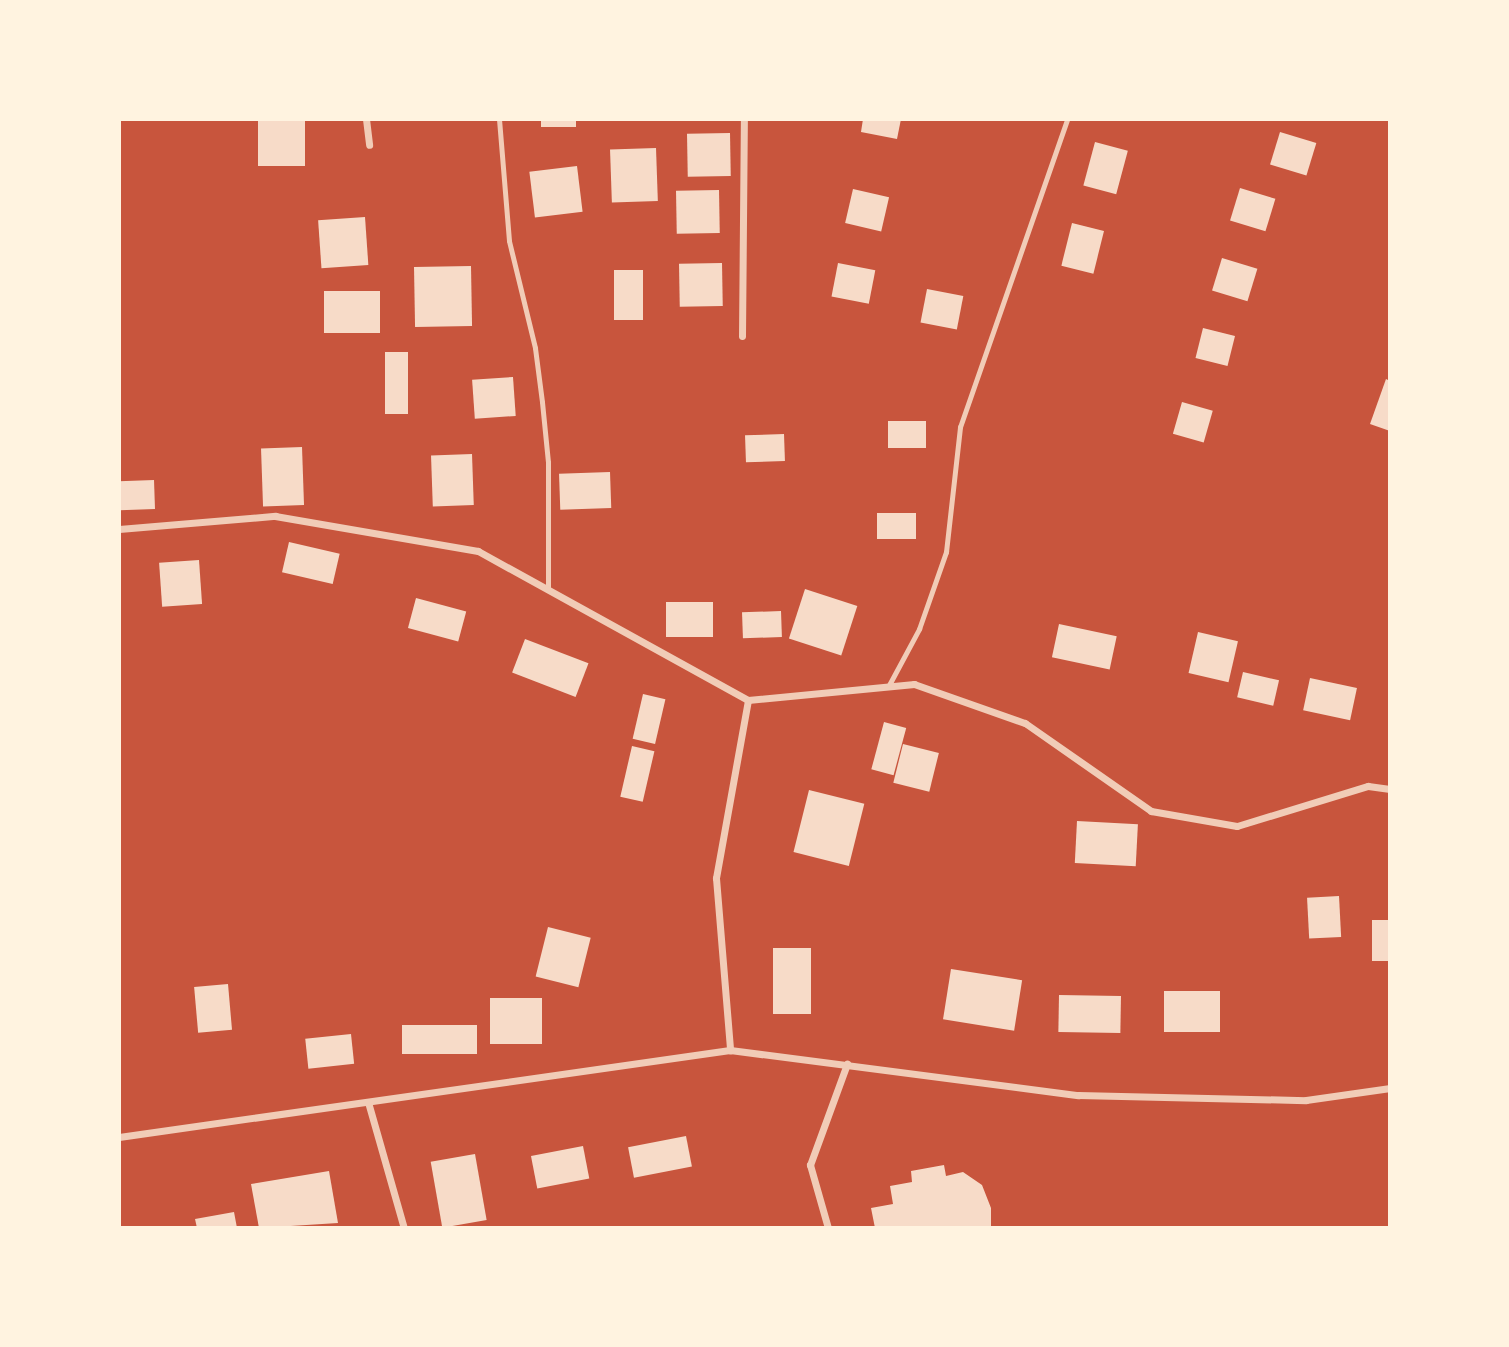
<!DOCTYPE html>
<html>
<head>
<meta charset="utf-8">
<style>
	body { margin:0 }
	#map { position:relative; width:1509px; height:1347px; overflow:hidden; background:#c8553d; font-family:"Golos Text",sans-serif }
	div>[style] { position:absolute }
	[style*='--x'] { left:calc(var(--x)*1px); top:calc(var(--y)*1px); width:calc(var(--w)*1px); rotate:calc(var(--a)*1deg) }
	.building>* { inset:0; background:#f7dbc8; transform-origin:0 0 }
	.service>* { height:5px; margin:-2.5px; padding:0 2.5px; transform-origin:2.5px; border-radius:2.5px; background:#f1ccb7 }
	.minor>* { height:7px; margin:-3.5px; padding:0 3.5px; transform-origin:3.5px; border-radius:3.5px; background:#f1ccb7 }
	span { translate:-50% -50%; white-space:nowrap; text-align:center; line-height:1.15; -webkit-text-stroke:6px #fff3e0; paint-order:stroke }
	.frame { position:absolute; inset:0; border:121px solid #fff3e0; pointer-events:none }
</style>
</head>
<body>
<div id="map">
	<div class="building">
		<i style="left:258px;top:119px;width:47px;height:47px"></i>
		<i style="left:541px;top:119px;width:35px;height:8px"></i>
		<i style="clip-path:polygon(863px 119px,901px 119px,897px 139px,861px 132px)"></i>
		<i style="left:1280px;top:132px;width:38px;height:34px;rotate:17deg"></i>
		<i style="left:730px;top:133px;width:43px;height:43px;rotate:89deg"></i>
		<i style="left:1095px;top:142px;width:34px;height:45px;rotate:15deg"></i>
		<i style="left:656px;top:148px;width:53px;height:46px;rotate:88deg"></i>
		<i style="left:577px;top:166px;width:46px;height:48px;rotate:83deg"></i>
		<i style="left:1240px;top:188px;width:37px;height:34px;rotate:17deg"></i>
		<i style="left:853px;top:189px;width:37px;height:35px;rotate:13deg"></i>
		<i style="left:719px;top:190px;width:43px;height:43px;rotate:89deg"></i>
		<i style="left:365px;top:217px;width:48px;height:47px;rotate:86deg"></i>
		<i style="left:1072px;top:223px;width:33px;height:44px;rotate:14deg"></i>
		<i style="left:1222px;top:258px;width:37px;height:34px;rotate:17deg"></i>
		<i style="left:722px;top:263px;width:43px;height:43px;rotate:89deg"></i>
		<i style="left:838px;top:263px;width:38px;height:34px;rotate:11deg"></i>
		<i style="left:471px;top:266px;width:60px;height:57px;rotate:89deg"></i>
		<i style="left:614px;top:270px;width:29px;height:50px"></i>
		<i style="left:927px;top:289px;width:37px;height:34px;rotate:11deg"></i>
		<i style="left:324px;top:291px;width:56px;height:42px"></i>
		<i style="left:1203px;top:328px;width:33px;height:31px;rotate:14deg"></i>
		<i style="left:385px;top:352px;width:23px;height:62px"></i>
		<i style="left:513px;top:377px;width:39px;height:41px;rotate:86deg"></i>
		<i style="clip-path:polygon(1386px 379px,1390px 381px,1390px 431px,1370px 424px)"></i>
		<i style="left:1182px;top:402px;width:32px;height:33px;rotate:16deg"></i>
		<i style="left:888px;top:421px;width:38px;height:27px"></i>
		<i style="left:784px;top:434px;width:27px;height:39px;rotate:88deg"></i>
		<i style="left:302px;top:447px;width:58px;height:41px;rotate:88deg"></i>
		<i style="left:472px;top:454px;width:51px;height:41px;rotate:88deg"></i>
		<i style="left:610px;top:472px;width:36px;height:51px;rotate:88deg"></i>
		<i style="left:154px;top:480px;width:29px;height:35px;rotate:88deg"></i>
		<i style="left:916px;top:513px;width:26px;height:39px;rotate:90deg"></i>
		<i style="left:289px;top:542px;width:52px;height:31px;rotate:13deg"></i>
		<i style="left:199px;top:560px;width:44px;height:40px;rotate:86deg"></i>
		<i style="left:805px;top:589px;width:55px;height:52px;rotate:18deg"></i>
		<i style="left:416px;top:598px;width:52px;height:31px;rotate:15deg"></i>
		<i style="left:713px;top:602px;width:35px;height:47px;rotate:90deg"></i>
		<i style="left:781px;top:611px;width:26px;height:39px;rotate:88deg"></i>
		<i style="left:1059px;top:624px;width:59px;height:34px;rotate:12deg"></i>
		<i style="left:1198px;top:632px;width:41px;height:42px;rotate:13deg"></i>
		<i style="left:525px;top:639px;width:68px;height:36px;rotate:21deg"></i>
		<i style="left:1243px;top:672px;width:37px;height:26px;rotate:13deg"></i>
		<i style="left:1310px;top:678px;width:48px;height:33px;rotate:12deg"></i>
		<i style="left:643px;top:694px;width:23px;height:46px;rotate:13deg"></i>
		<i style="left:884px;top:722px;width:23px;height:49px;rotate:15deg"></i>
		<i style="left:903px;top:744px;width:37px;height:40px;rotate:14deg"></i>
		<i style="left:632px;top:746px;width:23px;height:52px;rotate:13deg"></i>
		<i style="left:809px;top:790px;width:57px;height:64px;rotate:14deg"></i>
		<i style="left:1077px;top:821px;width:61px;height:42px;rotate:3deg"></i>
		<i style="left:1339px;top:896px;width:41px;height:32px;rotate:87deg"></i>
		<i style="left:1372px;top:920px;width:18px;height:41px"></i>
		<i style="left:548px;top:927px;width:44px;height:51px;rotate:14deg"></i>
		<i style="left:773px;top:948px;width:38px;height:66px"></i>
		<i style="left:951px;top:969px;width:72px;height:51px;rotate:9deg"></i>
		<i style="left:228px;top:984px;width:46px;height:34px;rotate:85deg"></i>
		<i style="left:1164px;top:991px;width:56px;height:41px"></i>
		<i style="left:1059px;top:995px;width:62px;height:37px;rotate:1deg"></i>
		<i style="left:490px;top:998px;width:52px;height:46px"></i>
		<i style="left:402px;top:1025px;width:75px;height:29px"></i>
		<i style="left:351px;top:1034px;width:30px;height:46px;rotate:84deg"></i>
		<i style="left:686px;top:1136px;width:31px;height:59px;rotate:79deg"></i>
		<i style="left:583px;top:1146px;width:33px;height:53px;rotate:79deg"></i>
		<i style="left:475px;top:1154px;width:67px;height:45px;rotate:80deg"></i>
		<i style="clip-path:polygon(944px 1165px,946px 1176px,963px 1172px,982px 1185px,991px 1208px,991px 1228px,875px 1228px,871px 1208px,893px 1204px,890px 1186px,912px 1182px,911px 1171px)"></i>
		<i style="clip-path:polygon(329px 1171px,338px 1223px,259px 1228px,251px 1184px)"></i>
		<i style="clip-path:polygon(234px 1212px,237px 1228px,197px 1228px,195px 1219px)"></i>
	</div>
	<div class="service">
		<i style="--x:499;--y:119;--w:122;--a:85.3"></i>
		<i style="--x:509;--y:241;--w:110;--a:76.3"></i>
		<i style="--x:535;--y:348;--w:54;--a:82.6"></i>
		<i style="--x:542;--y:402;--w:60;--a:84.3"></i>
		<i style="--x:548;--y:462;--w:128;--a:90"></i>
		<i style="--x:889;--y:685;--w:64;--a:-61.8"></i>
		<i style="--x:919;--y:629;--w:82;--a:-70.7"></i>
		<i style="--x:946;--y:552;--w:126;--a:-83.6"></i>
		<i style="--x:960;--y:427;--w:326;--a:-70.8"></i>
	</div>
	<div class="minor">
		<i style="--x:366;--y:119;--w:26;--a:83"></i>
		<i style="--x:742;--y:336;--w:217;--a:-89.5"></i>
		<i style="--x:119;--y:529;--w:157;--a:-4.8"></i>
		<i style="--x:275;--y:516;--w:206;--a:9.8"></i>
		<i style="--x:478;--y:551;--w:308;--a:28.9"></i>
		<i style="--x:748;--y:700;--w:181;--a:100.2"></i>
		<i style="--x:716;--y:878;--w:173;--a:85.3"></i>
		<i style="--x:748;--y:700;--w:167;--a:-5.5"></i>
		<i style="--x:914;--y:684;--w:118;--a:19.4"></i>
		<i style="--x:1025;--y:723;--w:154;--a:34.9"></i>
		<i style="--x:1151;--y:811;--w:87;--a:9.9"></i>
		<i style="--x:1237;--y:826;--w:137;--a:-17"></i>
		<i style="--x:1368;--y:786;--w:22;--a:8"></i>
		<i style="--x:368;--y:1102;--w:131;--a:74.1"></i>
		<i style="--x:119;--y:1137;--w:617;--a:-8.1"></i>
		<i style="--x:730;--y:1050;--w:351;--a:7.4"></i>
		<i style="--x:1078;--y:1095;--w:228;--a:1.3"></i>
		<i style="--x:1306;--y:1100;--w:85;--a:-8.1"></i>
		<i style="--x:828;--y:1228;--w:66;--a:-105.9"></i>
		<i style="--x:810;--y:1165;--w:108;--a:-69.9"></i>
	</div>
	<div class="frame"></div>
</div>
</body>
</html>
